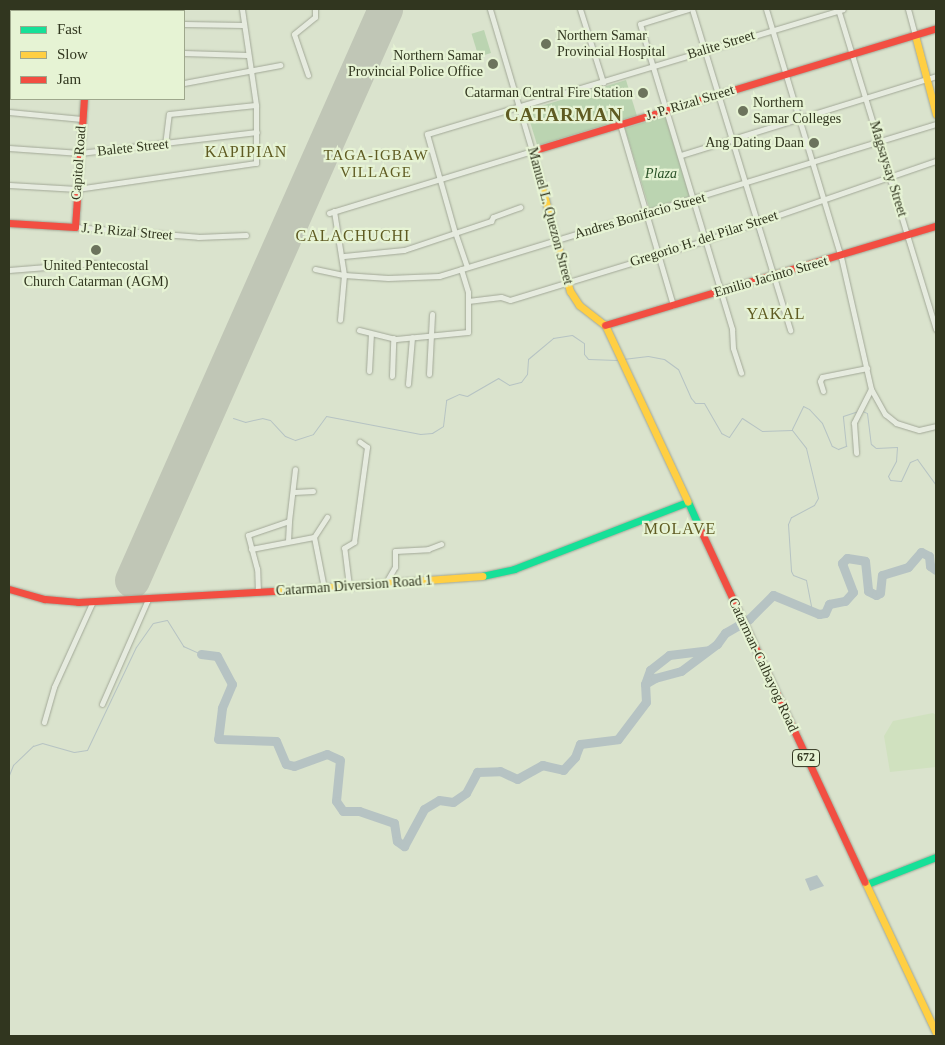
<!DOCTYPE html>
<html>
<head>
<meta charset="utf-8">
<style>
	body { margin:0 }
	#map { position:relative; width:945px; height:1045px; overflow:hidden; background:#dae3cd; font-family:Georgia,serif }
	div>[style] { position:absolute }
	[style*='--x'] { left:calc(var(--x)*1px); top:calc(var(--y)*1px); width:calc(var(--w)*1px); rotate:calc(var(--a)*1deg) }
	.farmland>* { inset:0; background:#d0e1bf }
	.green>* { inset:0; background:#bbd4b1; transform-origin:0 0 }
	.water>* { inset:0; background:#b6c3c3 }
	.stream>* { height:1px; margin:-0.5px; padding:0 0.5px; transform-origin:0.5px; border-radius:0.5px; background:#b6c3c3 }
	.river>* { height:9px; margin:-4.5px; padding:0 4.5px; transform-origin:4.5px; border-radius:4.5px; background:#b6c3c3 }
	.runway>* { height:35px; margin:-17.5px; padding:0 17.5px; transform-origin:17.5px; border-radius:17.5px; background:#c0c6b6 }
	.roads { filter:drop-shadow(0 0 1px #a2a897) drop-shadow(0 0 1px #a2a897) }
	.street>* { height:5px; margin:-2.5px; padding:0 2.5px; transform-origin:2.5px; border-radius:2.5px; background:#e6ebdf }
	.fast>* { height:7px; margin:-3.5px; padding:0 3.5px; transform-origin:3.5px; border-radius:3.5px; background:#16e098 }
	.slow>* { height:7px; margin:-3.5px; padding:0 3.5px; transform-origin:3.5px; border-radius:3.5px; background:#ffcf43 }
	.jam>* { height:7px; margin:-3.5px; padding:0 3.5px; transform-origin:3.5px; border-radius:3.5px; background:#f24e42 }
	.dots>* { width:14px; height:14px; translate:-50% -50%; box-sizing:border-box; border:2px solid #e6f3d4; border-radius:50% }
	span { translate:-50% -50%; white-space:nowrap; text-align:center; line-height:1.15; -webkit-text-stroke:4.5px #e6f3d4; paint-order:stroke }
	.shield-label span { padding:1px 4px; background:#e6f3d4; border:1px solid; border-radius:4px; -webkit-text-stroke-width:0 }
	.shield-label { font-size:12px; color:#31361f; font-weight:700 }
	.poi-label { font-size:14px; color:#31361f }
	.left { translate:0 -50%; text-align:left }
	.right { translate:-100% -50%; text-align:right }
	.street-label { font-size:14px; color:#31361f }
	.park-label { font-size:14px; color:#295127; font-style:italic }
	.neighbourhood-label { font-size:15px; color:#5f5b22; letter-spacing:1px }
	.quarter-label { font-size:16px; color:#5f5b22; letter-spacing:1px }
	.district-label { font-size:19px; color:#5f5b22; font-weight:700; letter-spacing:1px }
	.frame { position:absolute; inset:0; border:10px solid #31361f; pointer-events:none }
	.legend { position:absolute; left:10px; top:10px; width:175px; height:90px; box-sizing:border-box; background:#e6f3d4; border:1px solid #9ea78c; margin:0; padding:6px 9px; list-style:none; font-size:15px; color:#31361f }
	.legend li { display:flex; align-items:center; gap:10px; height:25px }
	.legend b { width:25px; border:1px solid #9ea78c }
</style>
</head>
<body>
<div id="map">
	<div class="farmland">
		<i style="clip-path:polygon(933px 713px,936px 715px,936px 767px,890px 772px,884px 736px,893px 721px)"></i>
	</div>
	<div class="green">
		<i style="left:484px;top:30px;width:24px;height:13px;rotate:73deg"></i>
		<i style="left:626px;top:80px;width:37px;height:104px;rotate:73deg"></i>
		<i style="left:665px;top:116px;width:84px;height:42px;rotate:73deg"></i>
	</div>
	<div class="water">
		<i style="clip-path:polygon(817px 875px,824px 886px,810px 891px,805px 879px)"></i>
	</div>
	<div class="stream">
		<i style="--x:756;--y:227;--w:21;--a:73"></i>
		<i style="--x:623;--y:359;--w:25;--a:-7"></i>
		<i style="--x:648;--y:356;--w:16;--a:11"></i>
		<i style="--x:664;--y:359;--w:17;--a:36"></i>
		<i style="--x:678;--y:369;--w:32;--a:66"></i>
		<i style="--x:691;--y:398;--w:6;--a:51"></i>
		<i style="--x:695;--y:403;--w:9;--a:0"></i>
		<i style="--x:704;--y:403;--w:34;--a:60"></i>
		<i style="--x:721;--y:433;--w:9;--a:27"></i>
		<i style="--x:729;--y:437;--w:23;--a:-56"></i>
		<i style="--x:742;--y:418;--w:24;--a:33"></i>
		<i style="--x:762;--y:431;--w:30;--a:-2"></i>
		<i style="--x:792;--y:430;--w:23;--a:52"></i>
		<i style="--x:806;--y:448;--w:51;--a:76.5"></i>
		<i style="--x:818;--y:498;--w:8;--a:120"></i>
		<i style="--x:814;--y:505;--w:26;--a:152"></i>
		<i style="--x:791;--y:517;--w:8;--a:113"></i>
		<i style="--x:788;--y:524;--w:47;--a:86.3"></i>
		<i style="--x:791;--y:571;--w:4;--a:63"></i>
		<i style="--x:793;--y:575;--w:14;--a:21"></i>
		<i style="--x:806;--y:580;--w:31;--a:79"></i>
		<i style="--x:862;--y:411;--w:5;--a:22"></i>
		<i style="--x:867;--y:413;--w:31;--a:83"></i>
		<i style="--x:871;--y:444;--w:6;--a:39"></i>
		<i style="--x:876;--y:448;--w:21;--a:-3"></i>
		<i style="--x:897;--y:447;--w:14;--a:94"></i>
		<i style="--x:896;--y:461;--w:17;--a:118"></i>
		<i style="--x:888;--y:476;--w:4;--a:63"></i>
		<i style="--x:890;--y:480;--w:11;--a:5"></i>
		<i style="--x:901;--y:481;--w:21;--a:-65"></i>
		<i style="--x:910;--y:462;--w:8;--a:-23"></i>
		<i style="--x:917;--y:459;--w:32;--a:54"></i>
		<i style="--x:233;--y:418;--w:13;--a:18"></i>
		<i style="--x:245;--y:422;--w:17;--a:-13"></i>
		<i style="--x:262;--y:418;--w:8;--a:14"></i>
		<i style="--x:270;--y:420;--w:22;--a:47"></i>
		<i style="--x:285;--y:436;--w:11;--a:22"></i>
		<i style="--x:295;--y:440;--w:19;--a:-18"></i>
		<i style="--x:313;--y:434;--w:22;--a:-54"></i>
		<i style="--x:326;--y:416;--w:96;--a:10.8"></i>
		<i style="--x:420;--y:434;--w:12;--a:-5"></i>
		<i style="--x:432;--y:433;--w:13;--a:-32"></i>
		<i style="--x:443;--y:426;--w:26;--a:-83"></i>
		<i style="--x:446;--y:400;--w:14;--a:-25"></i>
		<i style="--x:459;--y:394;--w:8;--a:14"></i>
		<i style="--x:467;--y:396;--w:36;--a:-30"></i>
		<i style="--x:498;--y:378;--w:13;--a:32"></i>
		<i style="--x:509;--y:385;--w:12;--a:-14"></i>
		<i style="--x:521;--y:382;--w:10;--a:-53"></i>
		<i style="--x:527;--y:374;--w:15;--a:-86"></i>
		<i style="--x:528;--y:359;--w:33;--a:-40"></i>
		<i style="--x:553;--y:338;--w:19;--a:-9"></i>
		<i style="--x:572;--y:335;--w:14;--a:34"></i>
		<i style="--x:584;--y:343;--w:11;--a:90"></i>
		<i style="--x:584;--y:354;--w:6;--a:51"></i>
		<i style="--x:588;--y:359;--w:29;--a:2"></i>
		<i style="--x:792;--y:429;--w:25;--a:-64"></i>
		<i style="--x:803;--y:406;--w:7;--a:27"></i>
		<i style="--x:809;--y:409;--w:19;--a:47"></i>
		<i style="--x:822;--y:423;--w:25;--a:67"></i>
		<i style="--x:832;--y:446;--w:7;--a:27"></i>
		<i style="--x:838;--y:449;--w:9;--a:-21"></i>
		<i style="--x:846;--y:446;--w:30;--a:-96"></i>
		<i style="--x:843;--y:416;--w:16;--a:-18"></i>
		<i style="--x:9;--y:775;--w:11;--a:-68"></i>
		<i style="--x:13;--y:765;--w:28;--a:-44"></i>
		<i style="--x:33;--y:746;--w:9;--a:-18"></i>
		<i style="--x:42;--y:743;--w:33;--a:16"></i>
		<i style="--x:74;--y:752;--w:13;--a:-9"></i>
		<i style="--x:87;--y:750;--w:114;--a:-64.6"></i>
		<i style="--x:136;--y:647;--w:29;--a:-55"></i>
		<i style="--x:153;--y:623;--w:14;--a:-12"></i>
		<i style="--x:167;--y:620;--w:31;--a:58"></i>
		<i style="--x:183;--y:646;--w:20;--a:24"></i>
	</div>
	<div class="river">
		<i style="--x:201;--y:654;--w:16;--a:7"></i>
		<i style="--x:217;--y:656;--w:32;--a:62"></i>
		<i style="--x:232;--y:684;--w:26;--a:113"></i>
		<i style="--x:222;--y:708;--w:31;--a:97"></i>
		<i style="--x:218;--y:739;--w:58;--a:2"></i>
		<i style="--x:276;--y:741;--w:25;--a:67"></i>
		<i style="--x:286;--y:764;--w:8;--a:14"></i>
		<i style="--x:294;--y:766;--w:35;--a:-20"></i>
		<i style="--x:327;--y:754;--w:14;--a:25"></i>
		<i style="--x:340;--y:760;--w:41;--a:95.6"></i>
		<i style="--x:336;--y:801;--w:12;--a:55"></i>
		<i style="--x:343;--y:811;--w:16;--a:0"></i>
		<i style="--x:359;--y:811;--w:37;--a:19"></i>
		<i style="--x:394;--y:823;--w:18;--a:81"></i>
		<i style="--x:397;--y:841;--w:9;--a:36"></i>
		<i style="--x:404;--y:846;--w:42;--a:-61.6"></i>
		<i style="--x:424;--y:809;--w:17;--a:-31"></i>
		<i style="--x:439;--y:800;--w:14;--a:8"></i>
		<i style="--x:453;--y:802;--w:16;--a:-35"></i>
		<i style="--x:466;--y:793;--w:24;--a:-62"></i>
		<i style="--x:477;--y:772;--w:23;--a:-2"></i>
		<i style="--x:500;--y:771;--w:19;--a:25"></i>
		<i style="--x:517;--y:779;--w:29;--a:-29"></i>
		<i style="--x:542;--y:765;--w:22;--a:13"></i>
		<i style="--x:563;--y:770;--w:18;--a:-47"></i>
		<i style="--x:575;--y:757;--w:14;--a:-69"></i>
		<i style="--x:580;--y:744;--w:38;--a:-7"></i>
		<i style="--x:618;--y:739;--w:46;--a:-52.9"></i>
		<i style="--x:646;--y:702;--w:18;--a:-93"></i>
		<i style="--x:645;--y:684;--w:15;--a:-70"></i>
		<i style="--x:650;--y:670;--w:24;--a:-38"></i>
		<i style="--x:669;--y:655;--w:38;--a:-7"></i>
		<i style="--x:645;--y:684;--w:12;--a:-31"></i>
		<i style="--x:655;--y:678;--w:27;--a:-15"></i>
		<i style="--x:681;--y:671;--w:45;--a:-36.9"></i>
		<i style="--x:717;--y:644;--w:14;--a:-54"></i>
		<i style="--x:725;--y:633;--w:28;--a:-30"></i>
		<i style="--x:749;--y:619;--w:34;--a:-45"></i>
		<i style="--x:773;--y:595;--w:50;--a:22.4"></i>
		<i style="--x:819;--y:614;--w:6;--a:-9"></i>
		<i style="--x:825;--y:613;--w:10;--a:-66"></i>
		<i style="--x:829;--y:604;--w:16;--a:-11"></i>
		<i style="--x:845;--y:601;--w:12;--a:-48"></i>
		<i style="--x:853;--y:592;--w:31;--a:-111"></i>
		<i style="--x:842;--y:563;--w:7;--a:-45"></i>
		<i style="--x:847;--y:558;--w:18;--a:9"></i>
		<i style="--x:865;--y:561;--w:30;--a:84"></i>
		<i style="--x:868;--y:591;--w:9;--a:27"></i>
		<i style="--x:876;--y:595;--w:4;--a:-27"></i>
		<i style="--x:880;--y:593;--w:18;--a:-84"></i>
		<i style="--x:882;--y:575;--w:27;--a:-17"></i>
		<i style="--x:908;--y:567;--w:20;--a:-49"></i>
		<i style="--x:921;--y:552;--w:9;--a:27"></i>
		<i style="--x:929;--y:556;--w:10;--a:84"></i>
		<i style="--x:930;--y:566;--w:7;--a:34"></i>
	</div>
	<div class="runway">
		<i style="--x:132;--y:580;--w:625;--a:-66.1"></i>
	</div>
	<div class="roads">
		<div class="street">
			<i style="--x:580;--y:9;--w:77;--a:72.5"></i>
			<i style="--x:688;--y:9;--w:50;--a:162.6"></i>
			<i style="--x:640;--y:24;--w:319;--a:73.2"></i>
			<i style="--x:732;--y:329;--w:19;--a:87"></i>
			<i style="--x:733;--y:348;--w:26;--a:72"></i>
			<i style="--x:692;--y:9;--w:336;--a:73"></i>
			<i style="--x:766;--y:9;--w:259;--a:73.2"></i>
			<i style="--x:841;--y:257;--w:135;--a:77.2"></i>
			<i style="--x:871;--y:389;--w:38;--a:117"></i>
			<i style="--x:854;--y:423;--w:30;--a:86"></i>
			<i style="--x:838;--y:9;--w:335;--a:73"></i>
			<i style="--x:908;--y:9;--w:27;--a:75"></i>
			<i style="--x:133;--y:11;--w:2;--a:-90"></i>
			<i style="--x:184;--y:24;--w:59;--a:1"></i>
			<i style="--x:9;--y:41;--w:2;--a:0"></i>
			<i style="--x:184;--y:53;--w:63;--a:1.8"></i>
			<i style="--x:308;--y:75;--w:43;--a:-108.9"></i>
			<i style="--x:294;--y:34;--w:27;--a:-39"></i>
			<i style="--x:315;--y:17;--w:8;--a:-90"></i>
			<i style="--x:9;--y:77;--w:2;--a:0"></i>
			<i style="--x:184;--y:83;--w:98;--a:-10.6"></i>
			<i style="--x:9;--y:112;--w:73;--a:5.5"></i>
			<i style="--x:620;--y:124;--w:189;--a:73.7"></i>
			<i style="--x:165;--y:145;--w:31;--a:-83"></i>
			<i style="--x:169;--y:114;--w:87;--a:-5.9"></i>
			<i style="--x:9;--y:148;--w:71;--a:4"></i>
			<i style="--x:80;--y:153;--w:178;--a:-6.8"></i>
			<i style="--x:681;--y:155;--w:267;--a:-17.2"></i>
			<i style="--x:9;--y:185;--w:68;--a:3.4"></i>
			<i style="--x:77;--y:189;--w:181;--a:-8.3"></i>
			<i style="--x:256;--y:163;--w:58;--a:-90"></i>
			<i style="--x:256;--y:105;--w:97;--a:-98.3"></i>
			<i style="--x:334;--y:211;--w:65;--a:81.1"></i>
			<i style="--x:344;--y:275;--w:44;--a:3.9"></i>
			<i style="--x:388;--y:278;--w:51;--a:-2.2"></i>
			<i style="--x:439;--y:276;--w:520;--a:-17.01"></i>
			<i style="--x:329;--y:213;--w:212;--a:-17"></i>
			<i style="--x:532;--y:151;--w:148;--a:-106.5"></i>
			<i style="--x:75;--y:227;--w:123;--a:4.6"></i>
			<i style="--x:198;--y:237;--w:48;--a:-2.4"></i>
			<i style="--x:344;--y:256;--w:60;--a:-5.7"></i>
			<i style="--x:404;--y:250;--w:92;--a:-18.4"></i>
			<i style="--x:491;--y:221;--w:4;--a:-63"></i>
			<i style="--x:493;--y:217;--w:29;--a:-20"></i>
			<i style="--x:467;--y:267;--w:36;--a:-109"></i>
			<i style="--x:455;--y:233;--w:103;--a:-105.8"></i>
			<i style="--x:427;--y:134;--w:434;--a:-16.7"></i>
			<i style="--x:315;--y:269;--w:30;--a:12"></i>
			<i style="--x:344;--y:275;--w:45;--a:95.1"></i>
			<i style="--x:9;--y:270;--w:87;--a:-4.6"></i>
			<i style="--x:468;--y:301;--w:33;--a:-7"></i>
			<i style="--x:501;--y:297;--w:9;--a:18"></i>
			<i style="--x:510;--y:300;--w:205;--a:-17"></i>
			<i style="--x:706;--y:240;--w:243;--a:-19"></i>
			<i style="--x:359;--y:330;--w:38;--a:14"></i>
			<i style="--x:396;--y:339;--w:72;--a:-5.6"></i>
			<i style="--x:468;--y:332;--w:40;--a:-90"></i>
			<i style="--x:468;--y:292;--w:24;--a:-107"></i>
			<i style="--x:369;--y:371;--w:36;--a:-87"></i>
			<i style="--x:429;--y:374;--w:60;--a:-87.1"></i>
			<i style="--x:392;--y:376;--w:38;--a:-88"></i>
			<i style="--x:408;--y:384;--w:47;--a:-85.1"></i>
			<i style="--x:871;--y:389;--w:29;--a:61"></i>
			<i style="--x:885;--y:414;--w:14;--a:39"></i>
			<i style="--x:896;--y:423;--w:24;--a:17"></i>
			<i style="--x:919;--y:430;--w:17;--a:-13"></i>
			<i style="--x:823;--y:391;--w:10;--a:-107"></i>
			<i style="--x:820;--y:381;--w:4;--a:-63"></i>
			<i style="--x:822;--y:377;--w:46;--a:-11.3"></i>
			<i style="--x:294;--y:492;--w:19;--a:-3"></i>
			<i style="--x:314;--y:537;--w:52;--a:78.9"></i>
			<i style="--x:288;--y:541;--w:20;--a:-87"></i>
			<i style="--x:251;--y:549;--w:64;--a:-10.8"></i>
			<i style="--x:314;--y:537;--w:24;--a:-57"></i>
			<i style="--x:385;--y:584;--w:20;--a:-60"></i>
			<i style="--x:395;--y:567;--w:16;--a:-90"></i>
			<i style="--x:395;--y:551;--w:33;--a:-3"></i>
			<i style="--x:428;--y:549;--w:14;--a:-21"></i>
			<i style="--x:349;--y:586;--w:38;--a:-97"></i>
			<i style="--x:344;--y:548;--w:12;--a:-31"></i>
			<i style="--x:354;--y:542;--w:96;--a:-82.2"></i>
			<i style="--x:367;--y:447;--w:9;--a:-144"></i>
			<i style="--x:258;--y:592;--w:23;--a:-92"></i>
			<i style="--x:257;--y:569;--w:35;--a:-105"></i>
			<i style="--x:248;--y:535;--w:43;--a:-18.9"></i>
			<i style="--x:289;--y:521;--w:52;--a:-83.4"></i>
			<i style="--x:102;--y:704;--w:115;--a:-66.3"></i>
			<i style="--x:44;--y:722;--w:36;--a:-74"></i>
			<i style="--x:54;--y:687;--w:94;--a:-65.6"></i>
		</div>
		<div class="fast">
			<i style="--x:91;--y:9;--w:2;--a:90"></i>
			<i style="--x:482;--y:576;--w:33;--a:-12"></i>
			<i style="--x:514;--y:569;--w:186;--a:-21.1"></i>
			<i style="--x:688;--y:502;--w:32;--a:66"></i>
			<i style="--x:867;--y:884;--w:74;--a:-21.4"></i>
		</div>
		<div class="slow">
			<i style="--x:915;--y:35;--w:82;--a:75.1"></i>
			<i style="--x:534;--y:158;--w:138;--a:74.9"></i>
			<i style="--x:570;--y:291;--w:17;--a:57"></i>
			<i style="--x:579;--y:305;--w:33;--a:38"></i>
			<i style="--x:605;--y:325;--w:195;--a:64.9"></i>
			<i style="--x:273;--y:591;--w:210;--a:-4.1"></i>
			<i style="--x:865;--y:882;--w:167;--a:64.8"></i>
		</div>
		<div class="jam">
			<i style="--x:534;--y:158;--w:7;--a:-106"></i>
			<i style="--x:532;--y:151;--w:422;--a:-16.9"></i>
			<i style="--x:9;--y:223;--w:66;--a:3.5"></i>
			<i style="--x:75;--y:227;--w:128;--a:-86"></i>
			<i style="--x:605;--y:325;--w:345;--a:-16.7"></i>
			<i style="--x:701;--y:531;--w:387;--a:65"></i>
			<i style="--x:9;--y:589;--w:37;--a:16"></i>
			<i style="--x:45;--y:599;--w:33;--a:5"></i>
			<i style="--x:78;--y:602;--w:195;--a:-3.2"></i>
		</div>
	</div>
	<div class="dots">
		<i style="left:546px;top:44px;background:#6c735c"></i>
		<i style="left:493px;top:64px;background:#6c735c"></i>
		<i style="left:643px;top:93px;background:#6c735c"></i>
		<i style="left:743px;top:111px;background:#6c735c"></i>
		<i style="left:814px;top:143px;background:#6c735c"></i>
		<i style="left:96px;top:250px;background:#6c735c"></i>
	</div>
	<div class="shield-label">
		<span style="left:806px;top:758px">672</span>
	</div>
	<div class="poi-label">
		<span class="left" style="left:557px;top:44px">Northern Samar<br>Provincial Hospital</span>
		<span class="right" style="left:483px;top:64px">Northern Samar<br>Provincial Police Office</span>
		<span class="right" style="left:633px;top:93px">Catarman Central Fire Station</span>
		<span class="left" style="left:753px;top:111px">Northern<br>Samar Colleges</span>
		<span class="right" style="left:804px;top:143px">Ang Dating Daan</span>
		<span style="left:96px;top:274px">United Pentecostal<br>Church Catarman (AGM)</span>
	</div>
	<div class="street-label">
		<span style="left:721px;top:45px;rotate:-17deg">Balite Street</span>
		<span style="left:690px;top:103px;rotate:-17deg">J. P. Rizal Street</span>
		<span style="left:133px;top:148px;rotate:-6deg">Balete Street</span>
		<span style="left:79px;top:163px;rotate:-86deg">Capitol Road</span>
		<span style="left:888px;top:169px;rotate:73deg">Magsaysay Street</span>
		<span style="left:550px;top:216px;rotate:75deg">Manuel L. Quezon Street</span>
		<span style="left:640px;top:216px;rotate:-16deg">Andres Bonifacio Street</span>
		<span style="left:127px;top:232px;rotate:5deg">J. P. Rizal Street</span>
		<span style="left:704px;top:239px;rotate:-18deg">Gregorio H. del Pilar Street</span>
		<span style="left:771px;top:277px;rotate:-16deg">Emilio Jacinto Street</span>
		<span style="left:354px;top:586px;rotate:-4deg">Catarman Diversion Road 1</span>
		<span style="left:763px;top:665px;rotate:65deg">Catarman-Calbayog Road</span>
	</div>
	<div class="park-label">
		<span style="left:661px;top:174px">Plaza</span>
	</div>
	<div class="neighbourhood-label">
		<span style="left:376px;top:164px">TAGA-IGBAW<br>VILLAGE</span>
	</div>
	<div class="quarter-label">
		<span style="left:246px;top:152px">KAPIPIAN</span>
		<span style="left:353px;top:236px">CALACHUCHI</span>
		<span style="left:776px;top:314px">YAKAL</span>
		<span style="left:680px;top:529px">MOLAVE</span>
	</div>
	<div class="district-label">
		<span style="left:564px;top:115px">CATARMAN</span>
	</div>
	<div class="frame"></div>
	<ul class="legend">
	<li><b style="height:6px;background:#16e098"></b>Fast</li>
	<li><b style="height:6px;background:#ffcf43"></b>Slow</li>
	<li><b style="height:6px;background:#f24e42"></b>Jam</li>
	</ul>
</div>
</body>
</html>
